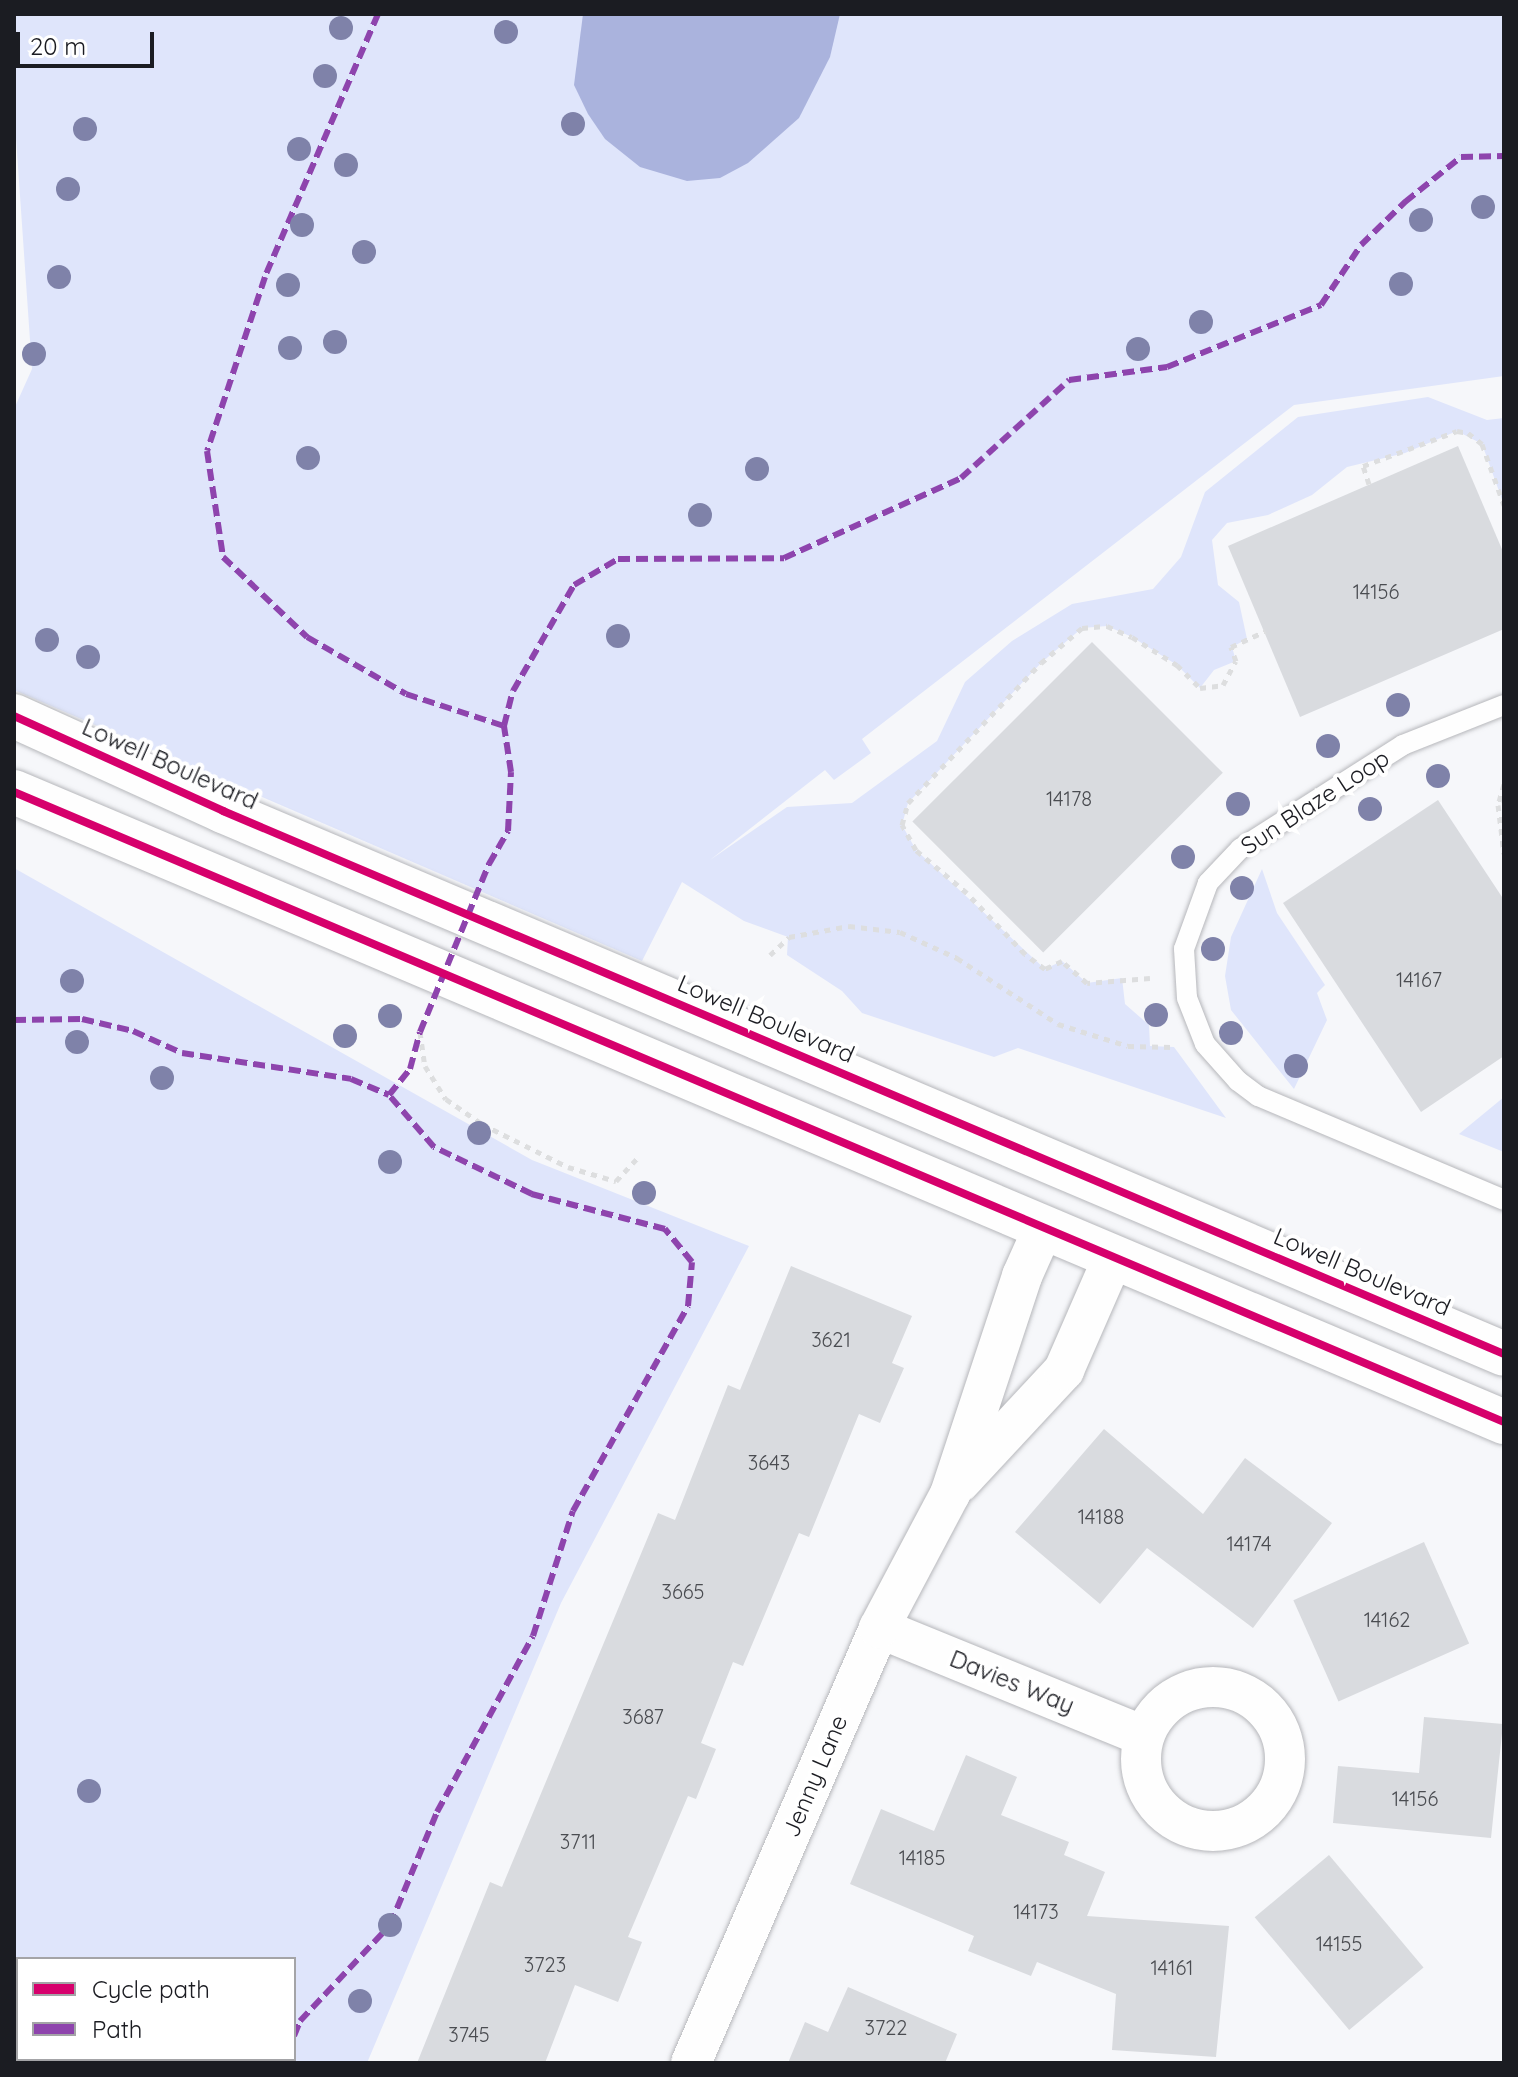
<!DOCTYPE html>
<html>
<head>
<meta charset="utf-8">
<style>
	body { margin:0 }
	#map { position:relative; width:1518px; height:2077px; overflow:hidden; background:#f6f7fa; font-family:Quicksand,sans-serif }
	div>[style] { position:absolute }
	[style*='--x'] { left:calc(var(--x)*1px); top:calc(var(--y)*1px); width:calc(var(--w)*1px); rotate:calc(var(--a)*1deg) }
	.green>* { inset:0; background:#dfe5fb }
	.water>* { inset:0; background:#aab3dd }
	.building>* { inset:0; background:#d9dbdf; transform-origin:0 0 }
	.path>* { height:5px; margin-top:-2.5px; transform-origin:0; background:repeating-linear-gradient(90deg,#dddedf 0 6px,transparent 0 12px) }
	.roads { filter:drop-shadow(0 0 2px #b6b7bb) drop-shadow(0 0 2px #b6b7bb) }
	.lane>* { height:20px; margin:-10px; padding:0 10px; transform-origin:10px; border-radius:10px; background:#fefefe }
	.street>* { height:40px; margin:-20px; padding:0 20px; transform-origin:20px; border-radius:20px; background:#fefefe }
	.street>.ring { margin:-20px; padding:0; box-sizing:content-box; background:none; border:40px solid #fefefe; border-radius:50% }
	.secondary>* { height:44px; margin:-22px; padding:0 22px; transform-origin:22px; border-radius:22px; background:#fefefe }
	.quiet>* { height:6px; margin-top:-3px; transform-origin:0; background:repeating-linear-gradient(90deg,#8e44ad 0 12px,transparent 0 18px) }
	.cycleway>* { height:8px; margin:-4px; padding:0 4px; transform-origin:4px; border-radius:4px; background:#d6006c }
	.trees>* { width:24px; height:24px; margin:-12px; border-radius:50%; background:#7f82a9 }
	span { translate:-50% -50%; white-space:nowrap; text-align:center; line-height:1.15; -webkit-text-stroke:8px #fff; paint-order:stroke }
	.number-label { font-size:20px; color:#4a4c51 }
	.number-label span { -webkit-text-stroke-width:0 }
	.street-label { font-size:24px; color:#1b1c22 }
	.frame { position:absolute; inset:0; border:16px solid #1b1c22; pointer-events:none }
	.legend { position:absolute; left:16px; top:1957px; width:280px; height:104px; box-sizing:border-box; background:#fff; border:2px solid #a4a4a7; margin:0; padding:10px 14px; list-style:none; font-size:24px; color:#1b1c22 }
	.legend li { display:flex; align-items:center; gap:16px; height:40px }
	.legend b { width:40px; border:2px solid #a4a4a7 }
	.scale { position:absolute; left:16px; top:32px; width:138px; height:36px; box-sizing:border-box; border:4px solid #1b1c22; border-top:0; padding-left:10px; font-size:24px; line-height:28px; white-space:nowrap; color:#1b1c22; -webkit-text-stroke:6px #fff; paint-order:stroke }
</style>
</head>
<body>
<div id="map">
	<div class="green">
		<i style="clip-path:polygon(14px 14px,1504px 14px,1504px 376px,1294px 405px,862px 739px,871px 753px,834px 780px,825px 770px,710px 860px,787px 807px,852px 803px,937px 741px,965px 682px,1012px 641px,1072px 604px,1153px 589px,1181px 557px,1205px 492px,1298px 417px,1428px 397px,1487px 420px,1504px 418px,1504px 505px,1482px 444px,1457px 431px,1405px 453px,1347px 467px,1312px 495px,1268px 515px,1227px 523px,1212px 540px,1218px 585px,1239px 602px,1247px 639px,1232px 647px,1236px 661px,1214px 670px,1200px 688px,1177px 665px,1132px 637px,1107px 626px,1082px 628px,1041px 663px,908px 803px,902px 825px,916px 850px,1045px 969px,1062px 961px,1087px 983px,1122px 978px,1125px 1004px,1149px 1025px,1150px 1046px,1174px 1047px,1226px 1118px,1018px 1048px,994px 1057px,862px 1013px,842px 991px,787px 955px,788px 937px,744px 921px,682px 882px,642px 961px,14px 690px,14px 409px,32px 369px,14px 109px)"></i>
		<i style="clip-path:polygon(evenodd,14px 868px,532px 1160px,749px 1246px,561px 1603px,367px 2063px,14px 2063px,14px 868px,18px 1959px,294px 1959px,294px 2059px,18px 2059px,18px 1959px)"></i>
		<i style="clip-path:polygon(1262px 869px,1277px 913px,1325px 985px,1317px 993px,1327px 1020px,1294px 1089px,1231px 1010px,1225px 976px,1231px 937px)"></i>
		<i style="clip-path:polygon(1504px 1097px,1504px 1152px,1459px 1134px)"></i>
	</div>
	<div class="water">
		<i style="clip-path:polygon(583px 14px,840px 14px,830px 57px,799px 118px,748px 163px,720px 178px,687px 181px,640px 167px,605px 139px,588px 114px,574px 85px)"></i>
	</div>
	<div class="building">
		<i style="clip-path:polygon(1458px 446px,1504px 554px,1504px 629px,1300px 717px,1228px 546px)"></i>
		<i style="left:1092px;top:642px;width:185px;height:254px;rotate:45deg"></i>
		<i style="clip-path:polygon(1438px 800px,1504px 900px,1504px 1056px,1421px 1112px,1283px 903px)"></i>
		<i style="clip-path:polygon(791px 1266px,912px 1316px,892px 1363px,904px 1368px,880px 1423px,859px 1414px,809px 1537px,799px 1533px,743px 1666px,733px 1662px,701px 1743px,716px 1749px,696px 1799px,688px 1796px,628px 1937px,642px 1942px,618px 2002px,575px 1985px,545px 2063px,417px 2063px,490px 1882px,502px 1887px,658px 1513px,675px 1520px,728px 1385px,740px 1390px)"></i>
		<i style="clip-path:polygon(1104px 1429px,1203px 1514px,1245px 1458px,1332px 1523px,1253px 1628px,1147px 1548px,1100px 1604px,1015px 1532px)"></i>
		<i style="left:1424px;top:1542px;width:111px;height:143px;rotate:66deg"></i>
		<i style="clip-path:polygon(1424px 1717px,1503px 1724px,1491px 1838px,1333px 1823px,1338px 1766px,1419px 1773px)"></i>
		<i style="clip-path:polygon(966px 1755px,1017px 1777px,1001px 1815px,1069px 1842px,1064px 1855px,1105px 1872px,1087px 1916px,1229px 1926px,1216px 2057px,1112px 2050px,1116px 1994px,1037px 1962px,1031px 1976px,968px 1951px,974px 1936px,850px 1884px,881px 1809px,934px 1831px)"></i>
		<i style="left:1329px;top:1855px;width:147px;height:97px;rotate:50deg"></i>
		<i style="clip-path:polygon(848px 1987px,957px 2034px,945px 2063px,788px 2063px,805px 2022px,828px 2032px)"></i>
	</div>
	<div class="path">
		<i style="--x:1369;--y:484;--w:19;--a:-108"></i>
		<i style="--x:1363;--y:466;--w:100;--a:-20.4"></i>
		<i style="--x:1457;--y:431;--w:11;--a:10"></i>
		<i style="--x:1468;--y:433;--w:18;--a:38"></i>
		<i style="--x:1482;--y:444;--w:65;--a:70.2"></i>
		<i style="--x:1504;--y:784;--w:22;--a:106"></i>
		<i style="--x:1498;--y:805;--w:49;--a:83"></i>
		<i style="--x:770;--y:955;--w:26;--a:-43"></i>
		<i style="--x:789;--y:937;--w:61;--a:-10.4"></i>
		<i style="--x:849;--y:926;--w:51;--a:6.7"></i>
		<i style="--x:900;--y:932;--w:63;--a:24.5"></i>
		<i style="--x:957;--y:958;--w:121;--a:33.2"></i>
		<i style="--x:1058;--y:1024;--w:73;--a:17.4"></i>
		<i style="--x:1128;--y:1046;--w:44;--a:1.3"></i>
		<i style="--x:1150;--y:978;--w:63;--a:175.5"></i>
		<i style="--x:1087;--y:983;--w:33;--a:-139"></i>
		<i style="--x:1062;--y:961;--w:19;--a:155"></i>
		<i style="--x:1045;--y:969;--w:25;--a:-143"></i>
		<i style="--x:1025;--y:954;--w:84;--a:-133.6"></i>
		<i style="--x:967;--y:893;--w:67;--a:-139.9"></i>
		<i style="--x:916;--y:850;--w:29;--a:-119"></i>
		<i style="--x:902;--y:825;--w:23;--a:-75"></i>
		<i style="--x:908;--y:803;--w:193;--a:-46.5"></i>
		<i style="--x:1041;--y:663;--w:54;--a:-40.5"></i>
		<i style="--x:1082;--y:628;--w:25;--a:-5"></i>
		<i style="--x:1107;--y:626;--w:27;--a:24"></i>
		<i style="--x:1132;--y:637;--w:53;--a:31.9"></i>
		<i style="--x:1177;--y:665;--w:33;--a:45"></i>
		<i style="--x:1200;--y:688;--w:23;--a:-7"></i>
		<i style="--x:1223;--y:685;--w:27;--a:-62"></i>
		<i style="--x:1236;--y:661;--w:15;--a:-110"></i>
		<i style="--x:1231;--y:647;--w:38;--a:-25"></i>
		<i style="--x:420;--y:1032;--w:34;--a:82"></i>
		<i style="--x:425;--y:1066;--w:39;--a:58"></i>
		<i style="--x:446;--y:1099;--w:44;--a:34.8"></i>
		<i style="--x:482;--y:1124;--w:96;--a:26.6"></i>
		<i style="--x:568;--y:1167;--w:50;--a:16.3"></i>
		<i style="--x:616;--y:1181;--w:34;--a:-47"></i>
	</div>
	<div class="roads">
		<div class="lane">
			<i style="--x:1504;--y:705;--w:109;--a:158.4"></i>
			<i style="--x:1403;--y:745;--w:193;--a:147.5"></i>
			<i style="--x:1240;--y:849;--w:47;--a:133.3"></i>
			<i style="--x:1208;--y:883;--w:70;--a:110"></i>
			<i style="--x:1184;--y:949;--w:49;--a:86.5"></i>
			<i style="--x:1187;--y:998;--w:49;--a:68.6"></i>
			<i style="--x:1205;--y:1044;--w:50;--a:48.3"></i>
			<i style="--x:1238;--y:1081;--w:25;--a:37"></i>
			<i style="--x:1258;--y:1096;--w:267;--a:22.9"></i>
		</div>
		<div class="street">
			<i style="--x:960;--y:1482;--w:153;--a:-47.1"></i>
			<i style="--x:1064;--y:1370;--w:122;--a:-66.4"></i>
			<i style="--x:879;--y:1628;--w:286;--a:22.2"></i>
			<i class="ring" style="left:1141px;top:1687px;width:104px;height:104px"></i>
			<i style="--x:691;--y:2063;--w:474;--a:-66.6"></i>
			<i style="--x:879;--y:1628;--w:152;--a:-62.1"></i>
			<i style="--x:950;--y:1494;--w:230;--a:-71.7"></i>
			<i style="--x:1022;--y:1276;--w:51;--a:-65.9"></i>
		</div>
		<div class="secondary">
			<i style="--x:14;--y:716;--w:230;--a:24.4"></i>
			<i style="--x:223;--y:811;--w:1391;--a:22.97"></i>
			<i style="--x:14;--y:792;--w:1618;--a:22.92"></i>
		</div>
	</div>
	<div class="quiet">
		<i style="--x:378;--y:14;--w:286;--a:113.3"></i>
		<i style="--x:265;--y:277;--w:183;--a:108.4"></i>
		<i style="--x:207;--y:451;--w:107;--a:81.4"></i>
		<i style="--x:223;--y:557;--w:116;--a:43.6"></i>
		<i style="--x:307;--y:637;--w:114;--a:29.9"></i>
		<i style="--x:406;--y:694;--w:103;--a:18.1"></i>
		<i style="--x:14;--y:1020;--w:68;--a:-0.8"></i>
		<i style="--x:82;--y:1019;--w:52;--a:13.2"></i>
		<i style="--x:133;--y:1031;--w:54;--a:24.2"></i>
		<i style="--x:182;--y:1053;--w:171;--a:8.7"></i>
		<i style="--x:351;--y:1079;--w:41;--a:22.8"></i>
		<i style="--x:294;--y:2036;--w:16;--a:-68"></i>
		<i style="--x:300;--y:2021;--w:132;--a:-46.8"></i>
		<i style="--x:390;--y:1925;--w:122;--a:-67.4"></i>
		<i style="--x:437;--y:1812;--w:200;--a:-61.4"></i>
		<i style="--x:533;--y:1636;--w:131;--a:-72.3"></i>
		<i style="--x:573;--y:1511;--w:235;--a:-60.7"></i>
		<i style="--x:688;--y:1306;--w:44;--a:-84.8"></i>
		<i style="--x:692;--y:1262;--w:43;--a:-129.3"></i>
		<i style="--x:665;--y:1229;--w:138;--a:-165.3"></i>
		<i style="--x:532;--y:1194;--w:109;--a:-154.4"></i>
		<i style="--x:434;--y:1147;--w:69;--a:-130.9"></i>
		<i style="--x:389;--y:1095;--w:33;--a:-51"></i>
		<i style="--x:410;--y:1069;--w:38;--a:-75"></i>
		<i style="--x:420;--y:1032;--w:182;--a:-67.7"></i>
		<i style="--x:489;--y:864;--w:38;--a:-60"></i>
		<i style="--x:508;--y:831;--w:59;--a:-87.1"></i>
		<i style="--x:511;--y:772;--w:47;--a:-98.7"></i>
		<i style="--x:504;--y:726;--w:36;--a:-76"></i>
		<i style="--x:513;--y:691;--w:122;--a:-60.1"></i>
		<i style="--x:574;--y:585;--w:51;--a:-30.6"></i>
		<i style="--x:618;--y:559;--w:166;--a:-0.3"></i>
		<i style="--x:784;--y:558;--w:194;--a:-24.3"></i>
		<i style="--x:961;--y:478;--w:146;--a:-42.2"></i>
		<i style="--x:1069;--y:380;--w:99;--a:-7.6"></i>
		<i style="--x:1167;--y:367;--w:166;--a:-21.9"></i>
		<i style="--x:1321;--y:305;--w:72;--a:-56.3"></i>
		<i style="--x:1361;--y:245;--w:62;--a:-44.3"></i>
		<i style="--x:1405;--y:202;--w:72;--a:-38.8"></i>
		<i style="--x:1461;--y:157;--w:43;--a:-1.3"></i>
		<i style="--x:283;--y:2063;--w:4;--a:-76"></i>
	</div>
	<div class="cycleway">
		<i style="--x:14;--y:716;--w:230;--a:24.4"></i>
		<i style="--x:223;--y:811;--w:1391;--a:22.97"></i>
		<i style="--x:14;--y:792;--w:1618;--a:22.92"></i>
	</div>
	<div class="trees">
		<i style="left:341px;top:28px"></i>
		<i style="left:506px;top:32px"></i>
		<i style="left:325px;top:76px"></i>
		<i style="left:573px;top:124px"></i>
		<i style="left:85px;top:129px"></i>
		<i style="left:299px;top:149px"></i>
		<i style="left:346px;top:165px"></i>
		<i style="left:68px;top:189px"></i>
		<i style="left:1483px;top:207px"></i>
		<i style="left:1421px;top:220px"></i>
		<i style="left:302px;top:225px"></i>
		<i style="left:364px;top:252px"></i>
		<i style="left:59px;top:277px"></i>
		<i style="left:1401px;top:284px"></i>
		<i style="left:288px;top:285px"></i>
		<i style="left:1201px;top:322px"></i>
		<i style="left:335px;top:342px"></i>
		<i style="left:290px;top:348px"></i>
		<i style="left:1138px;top:349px"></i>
		<i style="left:34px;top:354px"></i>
		<i style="left:308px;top:458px"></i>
		<i style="left:757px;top:469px"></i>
		<i style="left:700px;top:515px"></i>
		<i style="left:618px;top:636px"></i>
		<i style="left:47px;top:640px"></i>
		<i style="left:88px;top:657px"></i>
		<i style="left:1398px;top:705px"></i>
		<i style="left:1328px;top:746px"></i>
		<i style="left:1438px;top:776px"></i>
		<i style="left:1238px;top:804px"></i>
		<i style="left:1370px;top:809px"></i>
		<i style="left:1183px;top:857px"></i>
		<i style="left:1242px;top:888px"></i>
		<i style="left:1213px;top:949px"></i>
		<i style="left:72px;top:981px"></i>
		<i style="left:1156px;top:1015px"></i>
		<i style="left:390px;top:1016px"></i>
		<i style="left:1231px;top:1033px"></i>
		<i style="left:345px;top:1036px"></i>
		<i style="left:77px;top:1042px"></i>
		<i style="left:1296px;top:1066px"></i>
		<i style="left:162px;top:1078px"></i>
		<i style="left:479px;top:1133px"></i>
		<i style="left:390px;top:1162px"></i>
		<i style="left:644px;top:1193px"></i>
		<i style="left:89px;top:1791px"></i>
		<i style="left:390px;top:1925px"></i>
		<i style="left:360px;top:2001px"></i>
	</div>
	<div class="number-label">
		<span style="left:1376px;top:591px">14156</span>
		<span style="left:1069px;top:798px">14178</span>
		<span style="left:1419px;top:979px">14167</span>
		<span style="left:831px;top:1339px">3621</span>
		<span style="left:769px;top:1462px">3643</span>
		<span style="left:1101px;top:1516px">14188</span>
		<span style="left:1249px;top:1543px">14174</span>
		<span style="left:683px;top:1591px">3665</span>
		<span style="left:1387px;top:1619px">14162</span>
		<span style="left:643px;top:1716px">3687</span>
		<span style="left:1415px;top:1798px">14156</span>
		<span style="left:578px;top:1841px">3711</span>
		<span style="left:922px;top:1857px">14185</span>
		<span style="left:1036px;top:1911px">14173</span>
		<span style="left:1339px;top:1943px">14155</span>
		<span style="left:545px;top:1964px">3723</span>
		<span style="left:1172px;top:1967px">14161</span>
		<span style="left:886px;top:2027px">3722</span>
		<span style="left:469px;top:2034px">3745</span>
	</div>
	<div class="street-label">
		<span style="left:170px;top:764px;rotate:24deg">Lowell Boulevard</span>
		<span style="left:1315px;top:802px;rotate:-33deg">Sun Blaze Loop</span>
		<span style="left:766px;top:1019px;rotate:23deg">Lowell Boulevard</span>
		<span style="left:1362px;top:1272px;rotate:23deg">Lowell Boulevard</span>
		<span style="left:1012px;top:1682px;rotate:22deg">Davies Way</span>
		<span style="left:815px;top:1776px;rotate:-67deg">Jenny Lane</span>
	</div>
	<div class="frame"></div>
	<ul class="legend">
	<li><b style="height:10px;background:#d6006c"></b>Cycle path</li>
	<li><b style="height:10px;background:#8e44ad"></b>Path</li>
	</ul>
	<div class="scale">20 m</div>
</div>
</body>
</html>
